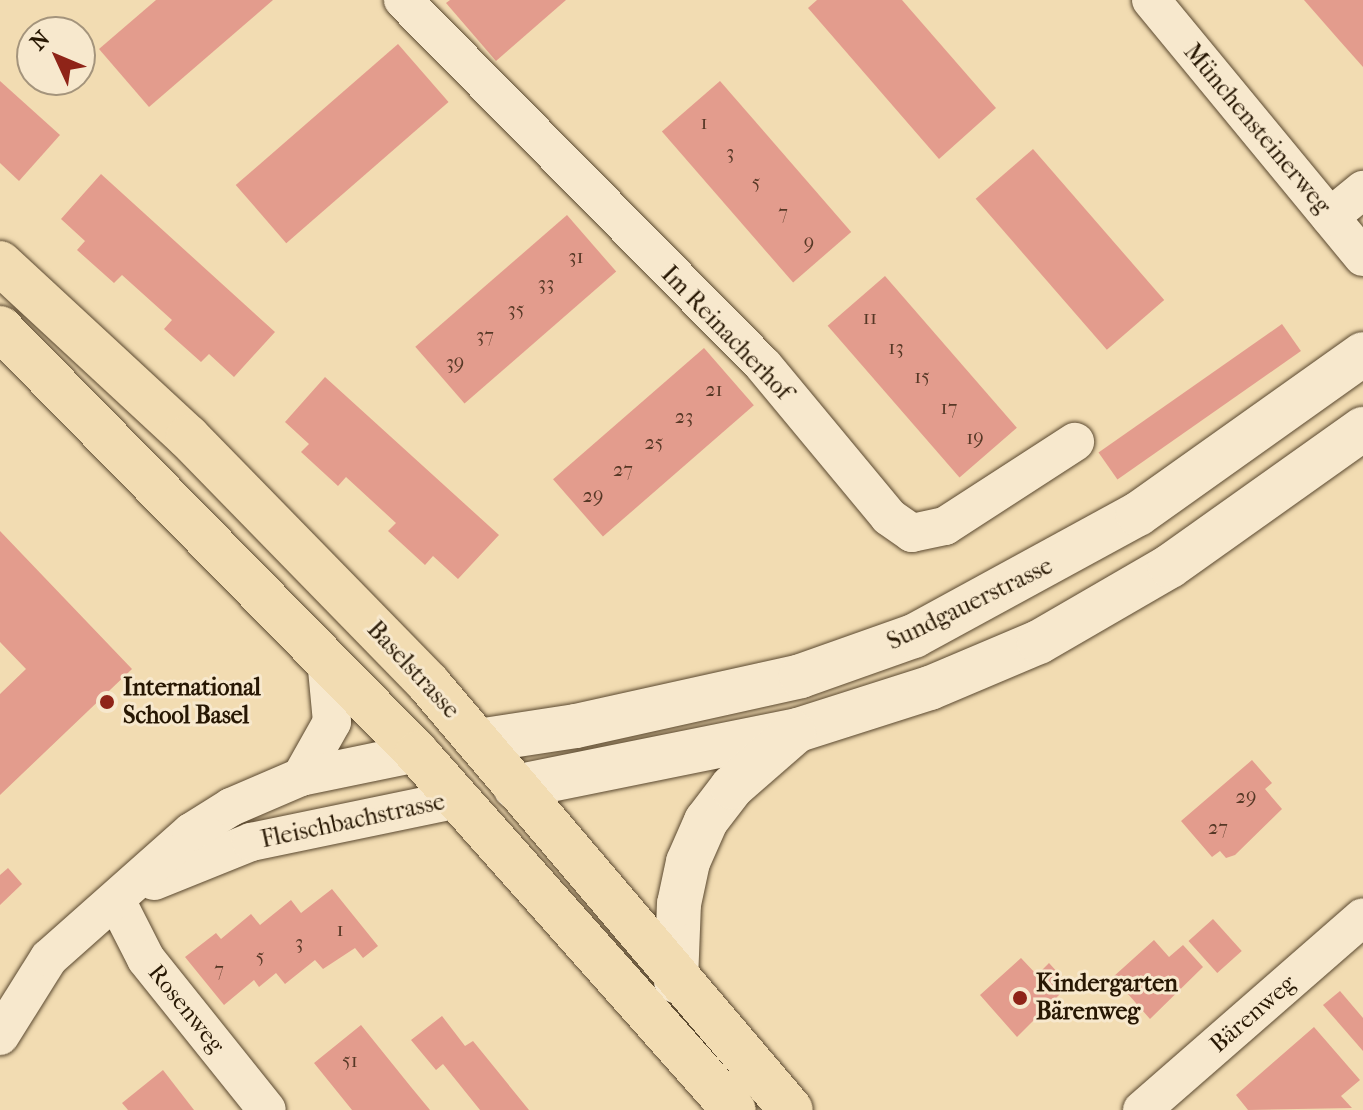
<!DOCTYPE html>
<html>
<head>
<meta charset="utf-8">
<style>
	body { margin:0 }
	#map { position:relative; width:1363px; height:1110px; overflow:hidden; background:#f2dcb2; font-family:"IM FELL French Canon",serif }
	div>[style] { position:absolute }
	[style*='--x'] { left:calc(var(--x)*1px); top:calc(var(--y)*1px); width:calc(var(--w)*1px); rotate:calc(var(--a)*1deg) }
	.building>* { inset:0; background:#e39c8d; transform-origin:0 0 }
	.roads { filter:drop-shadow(0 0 2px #5a482f) drop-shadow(0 0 2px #5a482f) }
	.street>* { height:38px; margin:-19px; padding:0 19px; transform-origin:19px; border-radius:19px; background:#f7e8cd }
	.secondary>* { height:44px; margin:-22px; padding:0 22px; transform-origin:22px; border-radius:22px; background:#f7e8cd }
	.primary>* { height:44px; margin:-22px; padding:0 22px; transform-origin:22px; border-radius:22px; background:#f2dcb2 }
	.dots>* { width:22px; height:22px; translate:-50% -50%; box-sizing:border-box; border:4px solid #f7e8cd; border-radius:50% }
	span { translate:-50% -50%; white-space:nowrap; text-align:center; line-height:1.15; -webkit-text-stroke:6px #f7e8cd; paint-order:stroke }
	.number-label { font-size:20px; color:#563826 }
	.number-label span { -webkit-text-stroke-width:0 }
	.street-label { font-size:24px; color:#271703 }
	.poi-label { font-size:24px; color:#271703; font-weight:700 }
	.left { translate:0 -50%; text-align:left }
	.north { position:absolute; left:16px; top:16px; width:80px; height:80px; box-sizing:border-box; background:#f7e8cd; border:2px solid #a4947c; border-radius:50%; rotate:314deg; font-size:22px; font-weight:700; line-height:32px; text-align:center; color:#271703 }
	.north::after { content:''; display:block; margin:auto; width:28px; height:36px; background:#8f2418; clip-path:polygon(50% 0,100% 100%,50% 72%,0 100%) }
</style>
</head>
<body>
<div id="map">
	<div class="building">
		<i style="clip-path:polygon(156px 0,273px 0,149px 107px,99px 49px)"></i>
		<i style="clip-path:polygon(450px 0,566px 0,496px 61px,446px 3px)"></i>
		<i style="clip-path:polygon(817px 0,902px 0,996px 108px,939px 159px,808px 8px)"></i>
		<i style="clip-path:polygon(1304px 0,1363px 0,1363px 67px,1339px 40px)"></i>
		<i style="left:398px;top:44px;width:77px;height:215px;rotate:49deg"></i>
		<i style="clip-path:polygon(0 81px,60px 135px,19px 181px,0 163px)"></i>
		<i style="left:720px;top:81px;width:200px;height:77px;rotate:49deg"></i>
		<i style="left:1033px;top:149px;width:200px;height:76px;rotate:49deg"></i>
		<i style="clip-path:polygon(101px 174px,275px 332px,234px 377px,209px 354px,201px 362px,164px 329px,172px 320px,122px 275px,114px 283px,77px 250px,85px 241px,61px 219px)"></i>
		<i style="left:567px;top:215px;width:75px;height:201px;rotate:49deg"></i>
		<i style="left:885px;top:276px;width:201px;height:76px;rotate:49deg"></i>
		<i style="left:1282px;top:324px;width:33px;height:224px;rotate:55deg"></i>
		<i style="left:704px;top:348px;width:76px;height:200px;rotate:49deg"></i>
		<i style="clip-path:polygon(325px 377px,499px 535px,458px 579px,433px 556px,425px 565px,388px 531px,396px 523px,346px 477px,338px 486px,301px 452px,309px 444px,285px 422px)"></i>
		<i style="clip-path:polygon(0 531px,132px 669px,0 795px,0 694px,26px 669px,0 642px)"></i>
		<i style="clip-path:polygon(1252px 760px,1272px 783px,1265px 789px,1282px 809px,1235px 855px,1226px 858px,1220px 851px,1212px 857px,1181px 821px)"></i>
		<i style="clip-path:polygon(8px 868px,22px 884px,0 905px,0 875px)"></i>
		<i style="clip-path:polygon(332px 889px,378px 946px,363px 958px,355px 948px,323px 969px,315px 960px,285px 984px,276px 973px,259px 987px,254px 980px,224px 1005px,185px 957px,216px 933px,221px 939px,251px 914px,260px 925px,291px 900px,301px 913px)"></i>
		<i style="left:1213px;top:919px;width:43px;height:33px;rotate:48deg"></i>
		<i style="clip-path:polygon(1154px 940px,1169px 957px,1183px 945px,1203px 967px,1150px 1019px,1113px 977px)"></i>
		<i style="clip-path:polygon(1021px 958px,1037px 975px,1049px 963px,1069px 985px,1017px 1037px,980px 995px)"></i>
		<i style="clip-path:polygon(1340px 991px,1363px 1018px,1363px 1051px,1323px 1005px)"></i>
		<i style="clip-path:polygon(442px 1016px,465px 1046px,473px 1041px,529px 1110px,480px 1110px,443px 1064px,436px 1070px,411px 1040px)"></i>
		<i style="clip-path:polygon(361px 1025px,411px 1087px,430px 1110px,352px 1110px,314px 1063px)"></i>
		<i style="clip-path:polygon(1314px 1027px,1360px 1080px,1341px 1096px,1352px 1108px,1248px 1110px,1236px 1095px)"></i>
		<i style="clip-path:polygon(163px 1070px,194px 1110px,128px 1110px,122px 1103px)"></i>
	</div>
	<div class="roads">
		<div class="street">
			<i style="--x:403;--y:0;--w:513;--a:45.4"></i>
			<i style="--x:763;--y:365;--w:197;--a:50.3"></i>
			<i style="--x:889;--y:517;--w:28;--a:35"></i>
			<i style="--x:912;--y:533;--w:34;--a:-12"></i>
			<i style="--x:945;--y:526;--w:155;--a:-32.9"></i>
			<i style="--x:1151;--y:0;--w:333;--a:50.5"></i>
			<i style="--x:1330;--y:217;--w:43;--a:-39.3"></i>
			<i style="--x:301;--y:777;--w:63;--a:-60.6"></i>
			<i style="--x:332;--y:722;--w:63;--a:-95.4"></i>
			<i style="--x:154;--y:881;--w:105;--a:-21.9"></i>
			<i style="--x:251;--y:842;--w:212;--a:-11.7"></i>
			<i style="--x:116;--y:900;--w:66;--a:63"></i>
			<i style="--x:146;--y:959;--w:193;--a:51.3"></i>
			<i style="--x:0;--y:1036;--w:92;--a:-57.9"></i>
			<i style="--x:49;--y:958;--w:190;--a:-41.6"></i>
			<i style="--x:191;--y:832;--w:47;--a:-32"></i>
			<i style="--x:231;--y:807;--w:76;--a:-23.2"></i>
			<i style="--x:301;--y:777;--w:118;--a:-11.7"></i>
			<i style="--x:1142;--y:1110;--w:293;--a:-41.1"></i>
		</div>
		<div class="secondary">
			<i style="--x:478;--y:741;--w:99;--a:-8.7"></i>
			<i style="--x:576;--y:726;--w:230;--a:-12.5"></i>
			<i style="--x:801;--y:676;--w:120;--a:-19.5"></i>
			<i style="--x:914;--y:636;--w:255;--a:-28.6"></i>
			<i style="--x:1138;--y:514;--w:276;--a:-35.4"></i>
			<i style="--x:515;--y:787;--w:289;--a:-11.4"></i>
			<i style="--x:798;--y:730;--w:139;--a:-17.7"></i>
			<i style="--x:930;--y:688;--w:118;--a:-22.9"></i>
			<i style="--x:1039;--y:642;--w:151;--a:-30.1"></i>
			<i style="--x:1170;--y:566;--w:237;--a:-35.4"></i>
			<i style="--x:676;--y:981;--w:77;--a:-87.8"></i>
			<i style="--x:679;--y:904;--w:43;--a:-77.9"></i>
			<i style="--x:688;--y:862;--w:45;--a:-66.3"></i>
			<i style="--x:706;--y:821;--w:43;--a:-52.6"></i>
			<i style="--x:732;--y:787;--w:82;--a:-41.1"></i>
		</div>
		<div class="primary">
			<i style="--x:0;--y:263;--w:256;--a:42.8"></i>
			<i style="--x:188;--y:437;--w:344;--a:45.7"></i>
			<i style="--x:428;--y:683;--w:560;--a:49.63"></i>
			<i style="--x:0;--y:328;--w:595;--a:45.54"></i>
			<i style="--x:417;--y:753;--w:477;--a:48.4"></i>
		</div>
	</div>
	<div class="dots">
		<i style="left:107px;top:702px;background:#8f2418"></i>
		<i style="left:1020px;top:998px;background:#8f2418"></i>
	</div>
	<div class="number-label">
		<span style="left:704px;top:122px">1</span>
		<span style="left:730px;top:152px">3</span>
		<span style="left:756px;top:182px">5</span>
		<span style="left:783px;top:212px">7</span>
		<span style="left:809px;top:242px">9</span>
		<span style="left:576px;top:256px">31</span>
		<span style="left:546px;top:283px">33</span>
		<span style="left:516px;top:309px">35</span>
		<span style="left:870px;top:317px">11</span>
		<span style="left:485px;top:335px">37</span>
		<span style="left:896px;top:347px">13</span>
		<span style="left:455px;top:362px">39</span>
		<span style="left:922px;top:376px">15</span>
		<span style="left:714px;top:389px">21</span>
		<span style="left:949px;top:407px">17</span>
		<span style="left:684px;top:416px">23</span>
		<span style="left:975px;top:437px">19</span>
		<span style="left:654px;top:442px">25</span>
		<span style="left:623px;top:469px">27</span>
		<span style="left:593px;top:495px">29</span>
		<span style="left:1246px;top:796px">29</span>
		<span style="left:1218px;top:827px">27</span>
		<span style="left:340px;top:929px">1</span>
		<span style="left:299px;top:942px">3</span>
		<span style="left:260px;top:956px">5</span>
		<span style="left:219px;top:969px">7</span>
		<span style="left:350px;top:1060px">51</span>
	</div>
	<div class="street-label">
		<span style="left:1257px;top:129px;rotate:50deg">Münchensteinerweg</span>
		<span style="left:726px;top:333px;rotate:46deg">Im Reinacherhof</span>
		<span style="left:970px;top:604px;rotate:-26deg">Sundgauerstrasse</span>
		<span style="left:413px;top:670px;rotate:47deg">Baselstrasse</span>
		<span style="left:353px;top:821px;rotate:-12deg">Fleischbachstrasse</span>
		<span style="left:186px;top:1009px;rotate:51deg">Rosenweg</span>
		<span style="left:1253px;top:1014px;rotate:-41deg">Bärenweg</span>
	</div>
	<div class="poi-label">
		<span class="left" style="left:123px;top:702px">International<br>School Basel</span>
		<span class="left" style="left:1036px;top:998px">Kindergarten<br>Bärenweg</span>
	</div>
	<div class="north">N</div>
</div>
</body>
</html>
